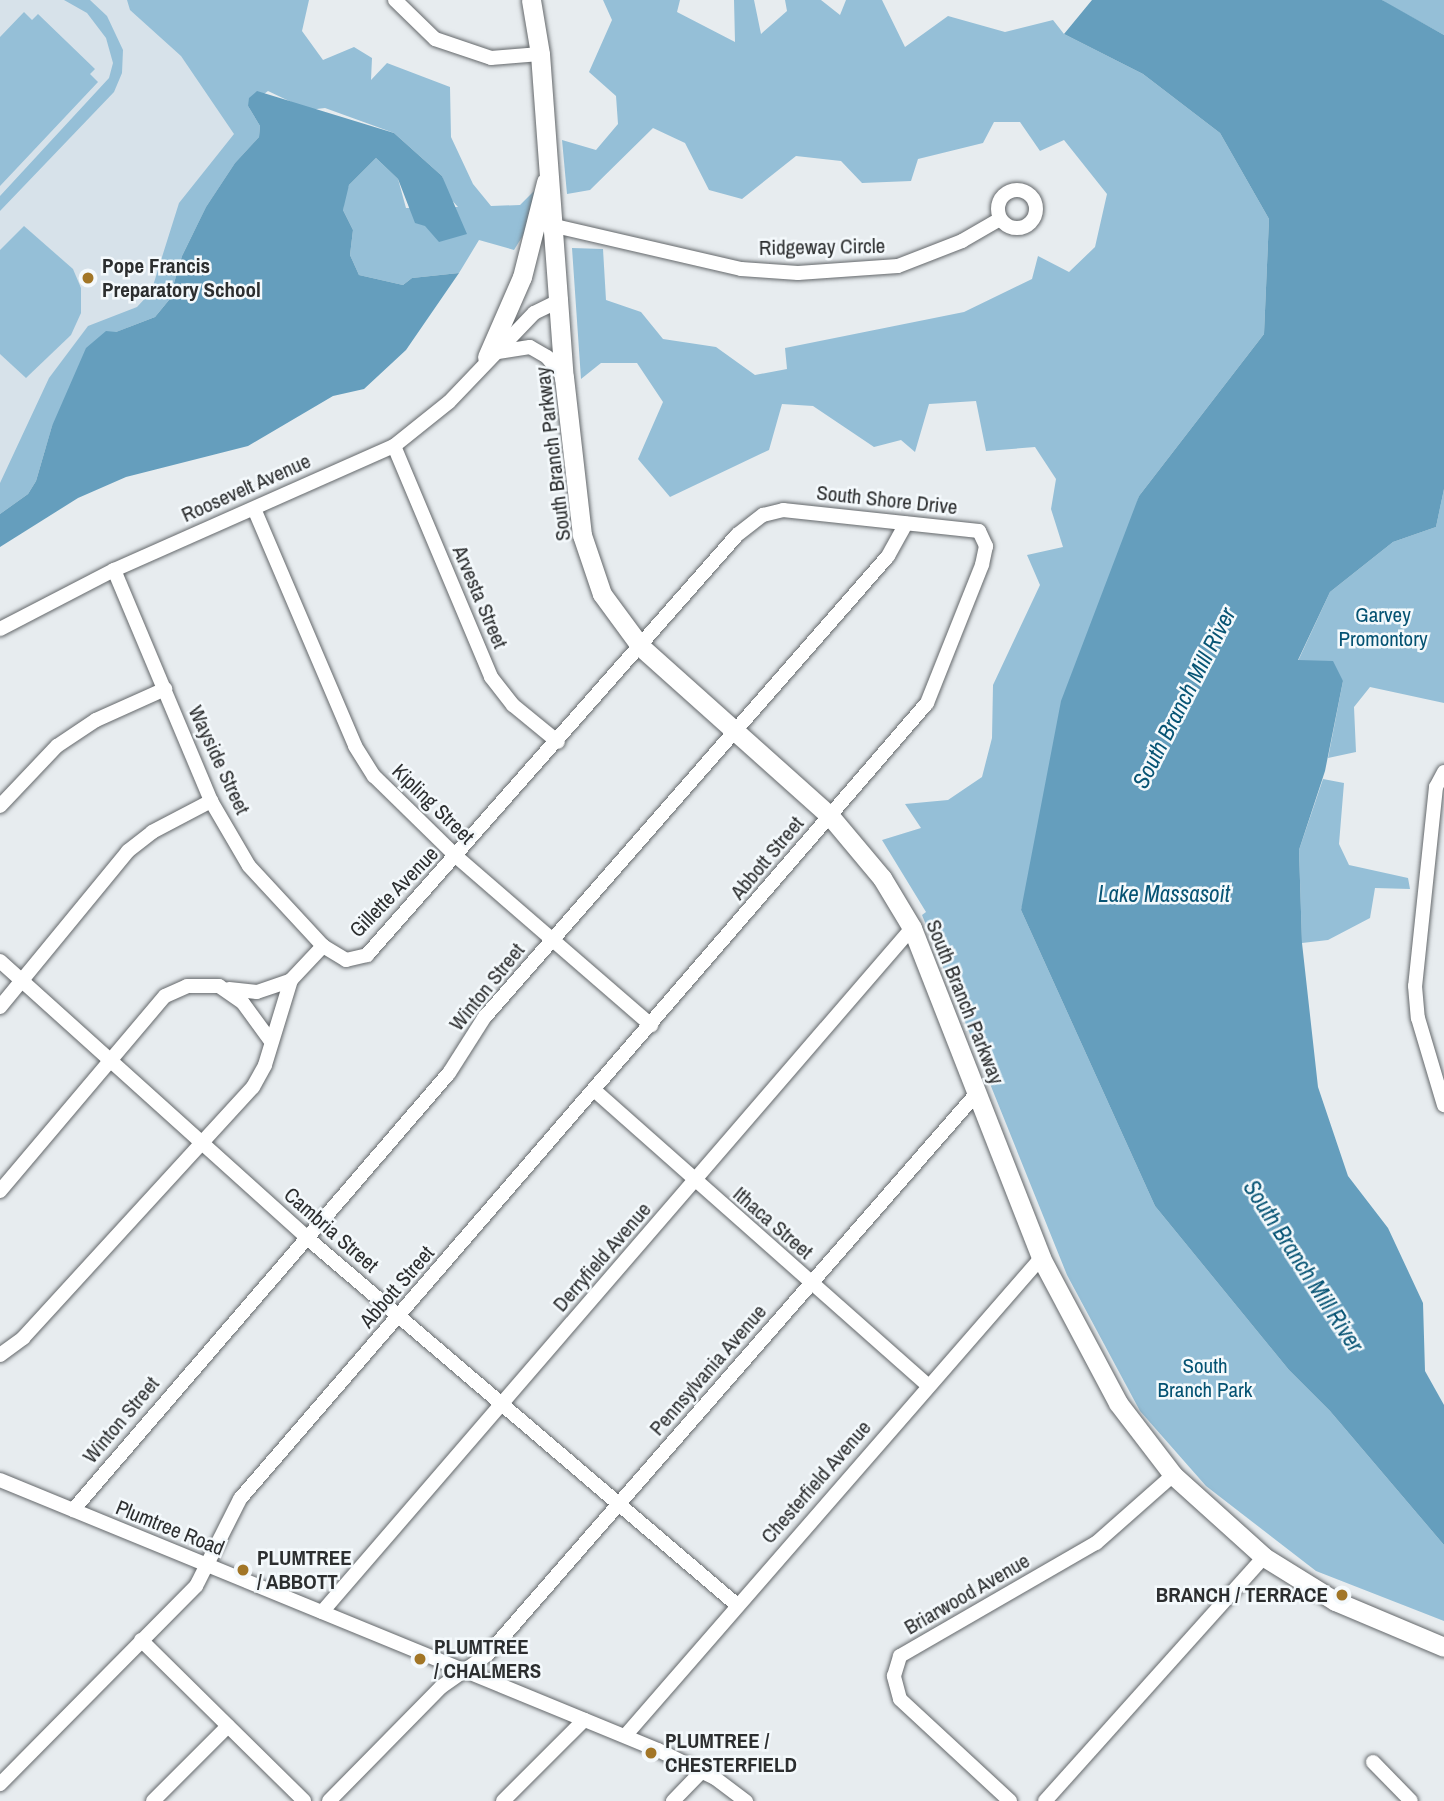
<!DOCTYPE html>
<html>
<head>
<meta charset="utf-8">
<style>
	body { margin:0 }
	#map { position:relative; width:1444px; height:1801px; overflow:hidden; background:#e7ecef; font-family:"Archivo Narrow",sans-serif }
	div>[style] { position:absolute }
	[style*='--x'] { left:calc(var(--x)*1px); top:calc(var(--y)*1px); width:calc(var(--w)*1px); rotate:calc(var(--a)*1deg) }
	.built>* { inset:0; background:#d7e2ea }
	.green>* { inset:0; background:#95bfd7 }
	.water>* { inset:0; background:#659ebd }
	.roads { filter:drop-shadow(0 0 2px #64686b) drop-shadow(0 0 2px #64686b) }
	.minor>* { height:14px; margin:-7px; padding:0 7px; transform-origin:7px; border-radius:7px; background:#fff }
	.minor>.ring { margin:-7px; padding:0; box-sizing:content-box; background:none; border:14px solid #fff; border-radius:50% }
	.major>* { height:19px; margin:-9.5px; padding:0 9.5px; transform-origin:9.5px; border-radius:9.5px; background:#fff }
	.dots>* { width:19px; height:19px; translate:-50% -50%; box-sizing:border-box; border:4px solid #f4f9fc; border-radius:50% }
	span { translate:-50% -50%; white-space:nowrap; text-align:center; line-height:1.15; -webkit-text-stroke:5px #f4f9fc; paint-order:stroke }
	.street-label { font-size:21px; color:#2c2e2f }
	.poi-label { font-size:21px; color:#2c2e2f; font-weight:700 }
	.left { translate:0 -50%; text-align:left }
	.right { translate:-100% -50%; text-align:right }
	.park-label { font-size:21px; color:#045272 }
	.water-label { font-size:23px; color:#075474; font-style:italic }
</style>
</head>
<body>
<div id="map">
	<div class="built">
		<i style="clip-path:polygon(0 0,151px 0,259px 137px,0 514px)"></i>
	</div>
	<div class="green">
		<i style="clip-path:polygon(64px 0,90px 0,107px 16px,123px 50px,122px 73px,114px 92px,0 211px,0 196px,109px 78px,113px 63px,106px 38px,87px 13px)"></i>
		<i style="clip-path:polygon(127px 0,309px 0,302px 31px,323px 60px,354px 47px,372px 58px,371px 80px,387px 63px,450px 87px,451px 137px,473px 184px,491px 206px,520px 205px,535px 190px,527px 229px,514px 250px,479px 240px,459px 273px,412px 278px,403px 285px,359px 275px,350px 255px,353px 230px,343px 210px,344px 198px,349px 185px,376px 158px,398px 179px,406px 208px,458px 207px,448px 196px,442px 176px,394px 133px,325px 108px,308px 110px,268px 91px,248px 106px,260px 126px,259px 137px,235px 163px,206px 207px,182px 256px,169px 300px,155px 317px,116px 332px,52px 426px,36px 481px,28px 494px,0 514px,0 483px,49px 378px,88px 326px,137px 307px,151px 292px,179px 203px,234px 134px,181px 56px,130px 10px)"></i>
		<i style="clip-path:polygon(603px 0,680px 0,677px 12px,735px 42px,734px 0,754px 0,761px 34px,787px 11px,785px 0,821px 0,840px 15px,846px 0,882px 0,905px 47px,948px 16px,1005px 32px,1053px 20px,1064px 34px,1143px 74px,1220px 133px,1269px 219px,1264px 334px,1139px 496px,1021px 910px,1155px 1206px,1289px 1370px,1330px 1411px,1444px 1545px,1444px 1621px,1316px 1571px,1206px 1486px,1140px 1411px,1067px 1275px,922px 915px,926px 912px,882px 840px,921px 828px,905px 804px,948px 800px,982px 777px,992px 738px,993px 685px,1040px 585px,1027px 555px,1063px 547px,1051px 509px,1056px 479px,1035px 447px,986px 451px,976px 401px,929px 404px,915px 452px,901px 440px,874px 447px,813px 406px,782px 404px,769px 450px,670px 497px,638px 459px,663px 402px,637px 363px,601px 363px,581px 379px,572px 248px,603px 249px,606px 300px,641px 312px,663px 339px,716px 347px,755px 375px,787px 369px,785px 348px,964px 312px,1032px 279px,1038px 256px,1069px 272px,1095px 247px,1107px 194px,1064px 140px,1040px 151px,1020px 122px,994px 122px,983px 143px,918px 159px,911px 181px,862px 183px,841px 161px,796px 156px,742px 199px,709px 190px,685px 143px,653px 128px,590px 190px,567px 194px,562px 140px,596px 150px,618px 124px,616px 96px,589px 72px,612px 20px)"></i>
		<i style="clip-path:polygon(1382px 0,1444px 0,1444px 35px,1386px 3px)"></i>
		<i style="clip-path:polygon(24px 12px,32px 20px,38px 14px,95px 69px,90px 74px,98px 82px,0 186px,0 37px)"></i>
		<i style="clip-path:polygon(24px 226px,73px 269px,81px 288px,81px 313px,71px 335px,26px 378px,0 354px,0 250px)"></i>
		<i style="clip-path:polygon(1444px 489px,1444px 703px,1370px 687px,1354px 707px,1356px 752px,1328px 758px,1343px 681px,1298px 661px,1330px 592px,1393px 542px,1436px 527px)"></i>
		<i style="clip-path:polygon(1323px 779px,1344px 783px,1339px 844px,1349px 865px,1408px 878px,1410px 889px,1375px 888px,1370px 918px,1328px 940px,1302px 943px,1299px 850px)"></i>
	</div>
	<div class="water">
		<i style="clip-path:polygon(1092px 0,1382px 0,1444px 35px,1444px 489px,1436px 527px,1393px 542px,1330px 592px,1298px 660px,1333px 661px,1343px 681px,1325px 771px,1299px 850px,1302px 943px,1318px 1087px,1348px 1176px,1388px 1228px,1423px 1303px,1425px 1371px,1444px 1405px,1444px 1545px,1330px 1411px,1289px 1370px,1155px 1206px,1021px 910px,1061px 701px,1139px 496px,1264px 334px,1269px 219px,1220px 133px,1143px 74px,1064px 34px)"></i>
		<i style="clip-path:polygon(257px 91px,394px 133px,442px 176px,467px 234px,439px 242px,425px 226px,415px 223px,398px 179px,376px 158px,349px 185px,343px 210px,353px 230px,350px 255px,359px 275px,403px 285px,412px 278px,459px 273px,406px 350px,364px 389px,333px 396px,248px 446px,126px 477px,78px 498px,0 547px,0 514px,28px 494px,36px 481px,52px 426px,86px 348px,106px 331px,116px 332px,155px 317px,169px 300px,182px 256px,206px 207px,235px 163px,259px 137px,260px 126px,248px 106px,249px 98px)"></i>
	</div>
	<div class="roads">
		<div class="minor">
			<i style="--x:395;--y:0;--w:56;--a:44.3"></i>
			<i style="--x:435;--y:39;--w:59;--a:18.7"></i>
			<i style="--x:491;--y:58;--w:49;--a:-4.7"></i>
			<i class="ring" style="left:998px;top:190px;width:24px;height:24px"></i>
			<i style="--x:555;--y:226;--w:191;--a:13"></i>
			<i style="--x:741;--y:269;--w:57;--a:4"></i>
			<i style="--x:798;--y:273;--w:100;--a:-4"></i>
			<i style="--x:898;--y:266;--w:69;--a:-21.3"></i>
			<i style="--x:962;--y:241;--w:44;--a:-30.1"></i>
			<i style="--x:498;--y:352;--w:32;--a:-9"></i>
			<i style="--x:530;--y:347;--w:20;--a:30"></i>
			<i style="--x:547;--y:357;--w:26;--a:50"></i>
			<i style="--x:394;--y:446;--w:251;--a:67.2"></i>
			<i style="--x:491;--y:677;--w:36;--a:52"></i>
			<i style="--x:513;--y:705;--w:58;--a:39.4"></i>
			<i style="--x:255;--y:511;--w:255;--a:66.9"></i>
			<i style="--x:355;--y:746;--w:36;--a:58"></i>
			<i style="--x:374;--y:776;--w:116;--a:44.3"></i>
			<i style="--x:457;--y:857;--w:257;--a:40.9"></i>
			<i style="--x:114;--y:570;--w:251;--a:67.2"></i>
			<i style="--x:211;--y:801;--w:75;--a:59.7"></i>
			<i style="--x:249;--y:866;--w:109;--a:47.2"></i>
			<i style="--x:0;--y:629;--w:128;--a:-27.4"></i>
			<i style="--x:114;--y:570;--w:306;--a:-23.9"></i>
			<i style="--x:394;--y:446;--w:70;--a:-38.7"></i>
			<i style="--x:449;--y:402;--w:123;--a:-46.3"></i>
			<i style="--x:534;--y:313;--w:30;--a:-26"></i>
			<i style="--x:1444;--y:772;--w:17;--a:118"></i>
			<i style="--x:1436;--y:787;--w:200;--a:96"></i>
			<i style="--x:1415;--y:986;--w:32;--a:85"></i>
			<i style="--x:1418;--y:1018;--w:91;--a:73.4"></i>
			<i style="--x:0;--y:806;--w:83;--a:-46.5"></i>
			<i style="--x:57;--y:746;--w:47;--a:-33.7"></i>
			<i style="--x:96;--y:720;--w:76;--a:-24.2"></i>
			<i style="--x:0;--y:961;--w:412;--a:42"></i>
			<i style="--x:306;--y:1237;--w:567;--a:40.49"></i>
			<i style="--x:229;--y:989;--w:28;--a:6"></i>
			<i style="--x:257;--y:992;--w:36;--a:-19"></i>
			<i style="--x:0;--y:1007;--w:202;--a:-50.6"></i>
			<i style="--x:128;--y:851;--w:31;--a:-38"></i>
			<i style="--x:152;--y:832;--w:67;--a:-27.7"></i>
			<i style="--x:594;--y:1090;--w:445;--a:41.5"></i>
			<i style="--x:0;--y:1191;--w:255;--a:-49.8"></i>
			<i style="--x:165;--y:996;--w:24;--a:-24"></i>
			<i style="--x:187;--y:986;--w:32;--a:0"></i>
			<i style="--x:219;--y:986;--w:29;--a:35"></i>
			<i style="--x:243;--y:1003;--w:46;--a:53.9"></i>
			<i style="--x:0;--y:1355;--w:29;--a:-36"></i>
			<i style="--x:23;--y:1338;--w:340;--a:-47.5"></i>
			<i style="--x:253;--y:1087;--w:25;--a:-61"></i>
			<i style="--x:265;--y:1065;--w:89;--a:-73"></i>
			<i style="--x:291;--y:980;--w:47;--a:-46.7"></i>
			<i style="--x:323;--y:946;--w:27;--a:31"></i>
			<i style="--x:346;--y:960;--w:22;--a:-13"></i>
			<i style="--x:367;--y:955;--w:560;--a:-48.62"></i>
			<i style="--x:737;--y:535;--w:33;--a:-38"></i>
			<i style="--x:763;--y:515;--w:21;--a:-14"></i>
			<i style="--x:783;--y:510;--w:197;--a:6.1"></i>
			<i style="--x:979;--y:531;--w:17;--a:65"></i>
			<i style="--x:986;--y:546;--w:19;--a:102"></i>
			<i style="--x:982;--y:565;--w:149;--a:111.7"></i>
			<i style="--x:927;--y:703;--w:1051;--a:130.8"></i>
			<i style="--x:240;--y:1499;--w:97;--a:116.8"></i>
			<i style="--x:196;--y:1586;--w:279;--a:134.7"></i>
			<i style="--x:0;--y:1480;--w:711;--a:22.31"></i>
			<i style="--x:658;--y:1750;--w:64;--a:26.2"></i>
			<i style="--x:715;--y:1778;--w:39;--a:37"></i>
			<i style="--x:73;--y:1510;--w:576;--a:-49.29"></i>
			<i style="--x:449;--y:1073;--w:65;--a:-57.5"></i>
			<i style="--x:484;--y:1018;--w:614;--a:-48.83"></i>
			<i style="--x:888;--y:556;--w:37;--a:-61"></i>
			<i style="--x:322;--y:1612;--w:903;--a:-49.22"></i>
			<i style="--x:141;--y:1640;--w:229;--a:44.6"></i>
			<i style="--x:625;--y:1736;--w:634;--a:-48.97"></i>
			<i style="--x:1373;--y:1762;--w:54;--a:45.7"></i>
			<i style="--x:153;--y:1801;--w:106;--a:-45"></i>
			<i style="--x:329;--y:1801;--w:160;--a:-45.5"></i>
			<i style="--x:441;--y:1687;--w:57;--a:-35.1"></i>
			<i style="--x:488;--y:1654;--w:744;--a:-48.92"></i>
			<i style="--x:503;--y:1801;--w:115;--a:-45"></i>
			<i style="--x:673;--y:1801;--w:42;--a:-46"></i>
			<i style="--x:1010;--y:1801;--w:150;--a:-137.2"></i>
			<i style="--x:900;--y:1699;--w:24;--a:-105"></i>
			<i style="--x:894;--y:1676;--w:21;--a:-73"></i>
			<i style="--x:900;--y:1656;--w:226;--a:-30"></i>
			<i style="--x:1096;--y:1543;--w:103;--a:-41.4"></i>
			<i style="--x:1045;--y:1801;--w:328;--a:-48.1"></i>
		</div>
		<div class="major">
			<i style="--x:531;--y:0;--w:55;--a:80.5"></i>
			<i style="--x:540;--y:54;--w:324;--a:85.8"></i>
			<i style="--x:564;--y:377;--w:159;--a:83.5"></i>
			<i style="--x:582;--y:535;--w:62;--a:71.3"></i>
			<i style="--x:602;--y:594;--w:66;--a:53.7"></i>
			<i style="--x:641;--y:647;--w:254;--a:41.8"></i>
			<i style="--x:830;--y:816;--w:81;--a:50"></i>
			<i style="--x:882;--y:878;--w:58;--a:59"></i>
			<i style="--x:912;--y:928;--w:354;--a:68.6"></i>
			<i style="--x:1041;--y:1258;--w:164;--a:62"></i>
			<i style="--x:1118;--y:1403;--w:91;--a:52.6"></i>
			<i style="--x:1173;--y:1475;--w:122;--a:42"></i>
			<i style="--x:1264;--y:1557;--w:84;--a:31.8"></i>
			<i style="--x:1335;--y:1601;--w:118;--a:22.9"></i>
			<i style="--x:487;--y:357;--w:87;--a:-66.4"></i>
			<i style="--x:522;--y:277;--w:98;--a:-75.8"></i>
		</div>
	</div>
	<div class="dots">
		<i style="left:88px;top:278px;background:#a27627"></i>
		<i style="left:243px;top:1570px;background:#a27627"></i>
		<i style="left:1342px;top:1595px;background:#a27627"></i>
		<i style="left:420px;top:1659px;background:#a27627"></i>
		<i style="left:651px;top:1753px;background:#a27627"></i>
	</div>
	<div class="street-label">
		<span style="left:822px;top:247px;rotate:-1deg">Ridgeway Circle</span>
		<span style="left:553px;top:454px;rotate:-97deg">South Branch Parkway</span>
		<span style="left:246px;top:488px;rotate:-24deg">Roosevelt Avenue</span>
		<span style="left:887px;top:500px;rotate:6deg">South Shore Drive</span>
		<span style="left:480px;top:597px;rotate:67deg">Arvesta Street</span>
		<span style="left:219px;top:760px;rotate:65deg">Wayside Street</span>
		<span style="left:433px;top:804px;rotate:44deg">Kipling Street</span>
		<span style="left:767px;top:858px;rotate:-50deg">Abbott Street</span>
		<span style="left:394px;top:892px;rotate:-46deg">Gillette Avenue</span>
		<span style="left:487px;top:987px;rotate:-51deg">Winton Street</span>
		<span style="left:965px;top:1002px;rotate:68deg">South Branch Parkway</span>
		<span style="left:773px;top:1223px;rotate:41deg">Ithaca Street</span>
		<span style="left:331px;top:1230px;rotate:41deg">Cambria Street</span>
		<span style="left:602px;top:1257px;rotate:-49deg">Derryfield Avenue</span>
		<span style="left:397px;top:1287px;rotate:-49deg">Abbott Street</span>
		<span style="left:708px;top:1370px;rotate:-49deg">Pennsylvania Avenue</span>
		<span style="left:121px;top:1420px;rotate:-50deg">Winton Street</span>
		<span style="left:816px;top:1482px;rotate:-49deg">Chesterfield Avenue</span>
		<span style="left:170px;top:1528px;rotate:22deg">Plumtree Road</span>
		<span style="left:967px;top:1594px;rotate:-30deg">Briarwood Avenue</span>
	</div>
	<div class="poi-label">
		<span class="left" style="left:102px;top:278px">Pope Francis<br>Preparatory School</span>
		<span class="left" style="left:257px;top:1570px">PLUMTREE<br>/ ABBOTT</span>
		<span class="right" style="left:1328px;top:1595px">BRANCH / TERRACE</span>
		<span class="left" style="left:434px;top:1659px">PLUMTREE<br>/ CHALMERS</span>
		<span class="left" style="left:665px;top:1753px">PLUMTREE /<br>CHESTERFIELD</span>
	</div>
	<div class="park-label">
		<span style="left:1383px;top:627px">Garvey<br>Promontory</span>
		<span style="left:1205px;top:1378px">South<br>Branch Park</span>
	</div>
	<div class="water-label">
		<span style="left:1184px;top:698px;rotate:-63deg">South Branch Mill River</span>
		<span style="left:1164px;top:894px">Lake Massasoit</span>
		<span style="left:1303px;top:1266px;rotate:57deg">South Branch Mill River</span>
	</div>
</div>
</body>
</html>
